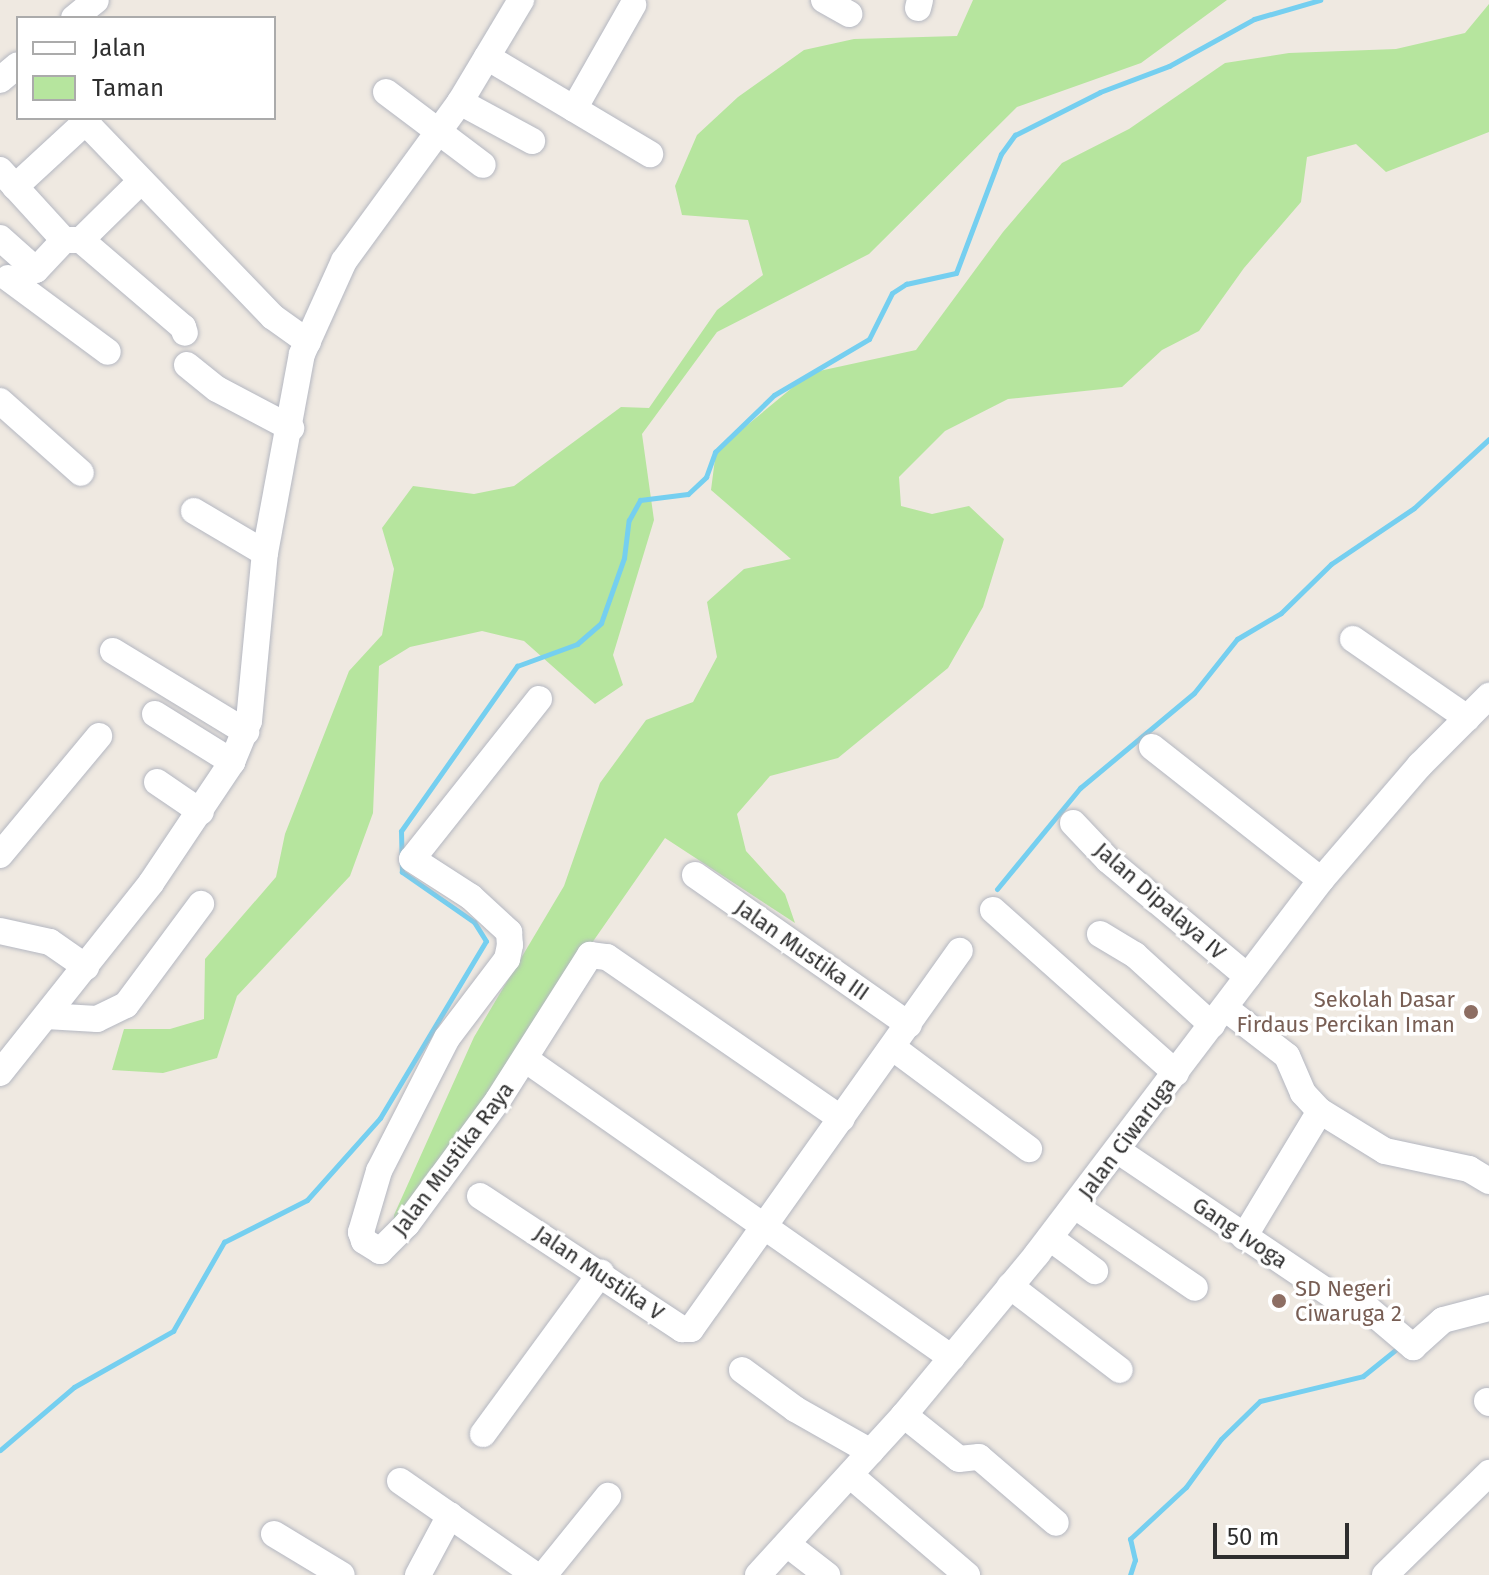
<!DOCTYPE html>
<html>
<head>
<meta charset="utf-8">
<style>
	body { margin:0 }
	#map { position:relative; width:1489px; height:1575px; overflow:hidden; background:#efe9e1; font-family:"Fira Sans",sans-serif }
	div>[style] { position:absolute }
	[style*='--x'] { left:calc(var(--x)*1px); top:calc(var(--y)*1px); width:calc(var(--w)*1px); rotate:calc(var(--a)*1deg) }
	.green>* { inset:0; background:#b6e59e }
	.stream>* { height:5px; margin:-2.5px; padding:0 2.5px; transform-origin:2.5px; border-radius:2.5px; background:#75cff0 }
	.roads { filter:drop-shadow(0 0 2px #b4b7c1) drop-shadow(0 0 2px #b4b7c1) }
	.minor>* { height:26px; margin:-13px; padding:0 13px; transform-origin:13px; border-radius:13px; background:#fff }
	.dots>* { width:22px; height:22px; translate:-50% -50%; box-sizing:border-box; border:4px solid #fff; border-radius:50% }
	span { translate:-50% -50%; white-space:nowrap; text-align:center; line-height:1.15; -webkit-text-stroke:7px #fff; paint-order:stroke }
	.street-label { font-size:22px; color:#2e2e2e }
	.education-label { font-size:22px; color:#785e54 }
	.right { translate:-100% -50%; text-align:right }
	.left { translate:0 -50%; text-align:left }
	.legend { position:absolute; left:16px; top:16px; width:260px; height:104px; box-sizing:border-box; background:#fff; border:2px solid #ababab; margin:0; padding:10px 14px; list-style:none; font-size:24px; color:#2e2e2e }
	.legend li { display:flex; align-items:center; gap:16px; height:40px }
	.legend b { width:40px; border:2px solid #ababab }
	.scale { position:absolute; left:1213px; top:1523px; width:136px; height:36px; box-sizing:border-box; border:4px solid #2e2e2e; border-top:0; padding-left:10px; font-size:24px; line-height:28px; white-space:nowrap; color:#2e2e2e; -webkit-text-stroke:6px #fff; paint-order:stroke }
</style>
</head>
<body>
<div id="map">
	<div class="green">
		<i style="clip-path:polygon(973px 0,1227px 0,1141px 63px,1017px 107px,869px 254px,717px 332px,642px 434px,654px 520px,613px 655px,623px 685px,595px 704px,524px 641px,482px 631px,410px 647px,379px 666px,373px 813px,350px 876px,237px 996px,217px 1058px,163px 1073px,112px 1070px,124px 1029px,170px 1029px,204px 1019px,205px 959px,276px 877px,285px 834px,349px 671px,382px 635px,394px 569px,382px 528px,413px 486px,474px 494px,514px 486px,621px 407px,649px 408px,717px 310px,763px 275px,748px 220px,682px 215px,675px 186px,697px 135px,738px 97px,804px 50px,854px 39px,957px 36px)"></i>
		<i style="clip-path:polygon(1489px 4px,1489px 132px,1386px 172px,1356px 144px,1307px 157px,1301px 202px,1244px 268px,1199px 331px,1162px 350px,1122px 387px,1008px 399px,945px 431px,899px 477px,901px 506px,932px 514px,969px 506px,1004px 539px,983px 607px,948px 668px,838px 758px,770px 776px,737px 814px,746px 851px,785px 894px,795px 923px,665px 838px,491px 1088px,408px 1232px,393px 1229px,394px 1215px,474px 1037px,564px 886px,600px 783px,646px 720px,693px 702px,717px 657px,707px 602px,744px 569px,791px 559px,711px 490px,716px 451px,810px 373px,916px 350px,1003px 232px,1062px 163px,1129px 129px,1225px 63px,1289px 53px,1396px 49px,1465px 33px)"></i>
	</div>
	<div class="stream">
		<i style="--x:997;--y:889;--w:131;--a:-50.6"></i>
		<i style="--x:1080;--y:788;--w:148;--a:-39.8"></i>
		<i style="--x:1194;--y:693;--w:69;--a:-51.5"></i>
		<i style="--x:1237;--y:639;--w:51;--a:-30.6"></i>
		<i style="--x:1281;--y:613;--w:70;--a:-44.4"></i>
		<i style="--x:1331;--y:564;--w:100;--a:-34"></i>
		<i style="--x:1414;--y:508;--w:102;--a:-42.6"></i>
		<i style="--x:0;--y:1450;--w:97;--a:-40.4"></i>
		<i style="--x:74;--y:1387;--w:114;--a:-29.5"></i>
		<i style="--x:173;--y:1331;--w:103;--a:-60.2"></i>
		<i style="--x:224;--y:1242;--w:93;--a:-26.8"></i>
		<i style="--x:307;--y:1200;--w:110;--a:-48.3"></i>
		<i style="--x:380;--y:1118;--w:206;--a:-59.1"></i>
		<i style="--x:486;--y:941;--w:22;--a:-122"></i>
		<i style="--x:474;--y:922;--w:88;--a:-145.2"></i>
		<i style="--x:402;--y:872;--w:41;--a:-91.4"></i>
		<i style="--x:401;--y:831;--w:202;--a:-54.9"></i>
		<i style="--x:517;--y:666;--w:64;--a:-20.1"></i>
		<i style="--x:577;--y:644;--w:32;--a:-41"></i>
		<i style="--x:601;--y:623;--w:69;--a:-70.5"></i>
		<i style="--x:624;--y:558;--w:38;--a:-83"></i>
		<i style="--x:629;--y:520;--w:23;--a:-61"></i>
		<i style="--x:640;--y:500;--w:48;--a:-7.1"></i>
		<i style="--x:688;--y:494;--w:25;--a:-43"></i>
		<i style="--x:706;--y:477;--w:27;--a:-70"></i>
		<i style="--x:715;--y:452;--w:82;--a:-44"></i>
		<i style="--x:774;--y:395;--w:110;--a:-30.5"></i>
		<i style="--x:869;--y:339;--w:51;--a:-63.4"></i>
		<i style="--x:892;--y:293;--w:17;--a:-33"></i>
		<i style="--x:906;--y:284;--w:51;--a:-12.4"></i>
		<i style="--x:956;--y:273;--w:127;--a:-69.3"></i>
		<i style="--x:1001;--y:154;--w:24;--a:-54"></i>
		<i style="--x:1015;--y:135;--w:95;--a:-26.8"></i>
		<i style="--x:1100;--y:92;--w:74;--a:-20.6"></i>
		<i style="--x:1169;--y:66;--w:97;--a:-28.9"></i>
		<i style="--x:1254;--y:19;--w:69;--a:-16.1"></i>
		<i style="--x:1130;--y:1575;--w:16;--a:-72"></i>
		<i style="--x:1135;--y:1560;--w:22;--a:-103"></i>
		<i style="--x:1130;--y:1539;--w:76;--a:-42.9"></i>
		<i style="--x:1186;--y:1487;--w:59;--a:-53.9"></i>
		<i style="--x:1221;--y:1439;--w:54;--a:-44.3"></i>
		<i style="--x:1260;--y:1401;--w:106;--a:-13.6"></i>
		<i style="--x:1363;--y:1376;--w:46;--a:-38.9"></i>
	</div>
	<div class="roads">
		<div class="minor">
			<i style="--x:824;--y:0;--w:29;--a:29"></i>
			<i style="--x:918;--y:8;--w:8;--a:-76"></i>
			<i style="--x:74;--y:18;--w:28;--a:-39"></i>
			<i style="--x:487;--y:57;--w:190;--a:30.8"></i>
			<i style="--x:0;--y:80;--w:23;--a:-40"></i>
			<i style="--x:386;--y:92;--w:121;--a:37"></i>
			<i style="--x:460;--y:102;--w:82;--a:28.4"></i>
			<i style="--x:574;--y:109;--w:120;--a:-60.4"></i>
			<i style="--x:0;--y:170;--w:95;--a:47.6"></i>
			<i style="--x:64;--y:240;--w:17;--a:0"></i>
			<i style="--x:81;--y:240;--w:84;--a:-44.5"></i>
			<i style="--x:15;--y:187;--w:90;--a:-42.7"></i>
			<i style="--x:81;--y:126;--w:10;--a:11"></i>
			<i style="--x:91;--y:128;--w:262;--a:46.1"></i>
			<i style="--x:273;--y:317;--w:43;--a:35.5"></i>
			<i style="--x:0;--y:238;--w:48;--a:41.6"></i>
			<i style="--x:36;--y:270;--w:41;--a:-47"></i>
			<i style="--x:81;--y:240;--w:134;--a:40.5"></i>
			<i style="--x:183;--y:327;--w:6;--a:72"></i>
			<i style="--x:8;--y:278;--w:124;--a:36.5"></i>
			<i style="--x:187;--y:365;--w:38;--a:39"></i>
			<i style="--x:217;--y:389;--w:84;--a:27.8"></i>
			<i style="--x:0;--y:401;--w:108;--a:41.6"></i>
			<i style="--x:194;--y:511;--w:82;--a:30.6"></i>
			<i style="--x:1353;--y:639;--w:139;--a:34.7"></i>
			<i style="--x:113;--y:651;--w:156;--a:31.3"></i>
			<i style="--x:539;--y:699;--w:204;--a:128.4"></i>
			<i style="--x:412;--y:859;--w:70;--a:32.8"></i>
			<i style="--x:471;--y:897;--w:52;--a:42.6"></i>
			<i style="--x:509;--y:932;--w:13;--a:86"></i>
			<i style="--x:510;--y:945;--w:14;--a:102"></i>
			<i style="--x:507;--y:959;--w:99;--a:127.2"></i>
			<i style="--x:447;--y:1038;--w:149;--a:117.1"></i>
			<i style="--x:379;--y:1171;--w:64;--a:106.4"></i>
			<i style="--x:361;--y:1232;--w:9;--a:72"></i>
			<i style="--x:364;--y:1241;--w:19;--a:32"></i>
			<i style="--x:380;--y:1251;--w:38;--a:-45"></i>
			<i style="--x:407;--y:1224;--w:154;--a:-53.7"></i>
			<i style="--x:498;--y:1100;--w:172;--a:-57.6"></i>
			<i style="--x:590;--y:955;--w:17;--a:7"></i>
			<i style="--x:607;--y:957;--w:285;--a:34.6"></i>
			<i style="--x:155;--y:714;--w:91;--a:31.9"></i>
			<i style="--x:1152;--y:747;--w:215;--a:38.2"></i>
			<i style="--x:157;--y:782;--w:53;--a:34.3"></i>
			<i style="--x:1073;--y:823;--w:51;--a:46.6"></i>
			<i style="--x:1108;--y:860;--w:182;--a:39.9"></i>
			<i style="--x:0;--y:855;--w:155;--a:-50.2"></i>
			<i style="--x:695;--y:875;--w:261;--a:35"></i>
			<i style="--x:993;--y:910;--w:245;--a:41.7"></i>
			<i style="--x:0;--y:931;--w:51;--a:12.4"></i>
			<i style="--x:50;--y:942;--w:44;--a:34.8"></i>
			<i style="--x:1100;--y:934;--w:41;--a:31"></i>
			<i style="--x:1135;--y:955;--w:104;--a:42.3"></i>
			<i style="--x:1225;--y:1008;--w:78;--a:37.7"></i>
			<i style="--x:1287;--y:1056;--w:40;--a:66.6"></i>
			<i style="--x:1303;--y:1093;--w:25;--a:47"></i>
			<i style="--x:1320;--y:1111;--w:76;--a:31.6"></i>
			<i style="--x:1385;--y:1151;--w:86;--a:12.1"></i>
			<i style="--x:1469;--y:1169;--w:23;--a:31"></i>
			<i style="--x:46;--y:1016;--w:51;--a:3.4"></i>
			<i style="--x:97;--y:1019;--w:32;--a:-26"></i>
			<i style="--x:126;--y:1005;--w:126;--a:-53.4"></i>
			<i style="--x:892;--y:1047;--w:171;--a:36.7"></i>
			<i style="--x:525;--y:1059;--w:521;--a:35"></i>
			<i style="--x:0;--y:1073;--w:243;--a:-51.5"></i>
			<i style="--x:151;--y:883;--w:146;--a:-56.2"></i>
			<i style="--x:232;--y:762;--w:44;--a:-67.5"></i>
			<i style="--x:249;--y:721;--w:169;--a:-84.6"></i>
			<i style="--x:265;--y:553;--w:202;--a:-79.5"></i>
			<i style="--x:302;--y:354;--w:102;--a:-65.7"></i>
			<i style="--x:344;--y:261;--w:197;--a:-53.9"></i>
			<i style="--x:460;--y:102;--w:119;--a:-59.1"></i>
			<i style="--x:1117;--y:1150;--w:272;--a:34"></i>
			<i style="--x:1342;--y:1302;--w:18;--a:0"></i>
			<i style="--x:1360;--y:1302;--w:70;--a:40.3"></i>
			<i style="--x:1413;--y:1347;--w:40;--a:-42"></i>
			<i style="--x:1443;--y:1320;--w:48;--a:-14.6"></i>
			<i style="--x:480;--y:1196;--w:242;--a:33.4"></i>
			<i style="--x:682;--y:1329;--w:9;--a:0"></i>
			<i style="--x:691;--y:1329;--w:464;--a:-54.6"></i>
			<i style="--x:1075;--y:1206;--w:145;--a:34.3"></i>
			<i style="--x:1244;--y:1237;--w:147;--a:-58.9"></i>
			<i style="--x:1050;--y:1238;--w:56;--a:36.3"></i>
			<i style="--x:1010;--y:1286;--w:138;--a:37.4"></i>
			<i style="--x:742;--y:1370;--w:66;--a:36.3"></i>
			<i style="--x:795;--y:1409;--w:87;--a:29.5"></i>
			<i style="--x:1487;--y:1401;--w:3;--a:45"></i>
			<i style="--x:904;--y:1415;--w:70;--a:38.7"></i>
			<i style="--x:959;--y:1459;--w:20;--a:-6"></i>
			<i style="--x:979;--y:1457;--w:101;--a:40.6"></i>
			<i style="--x:483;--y:1434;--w:200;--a:-53.8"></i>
			<i style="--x:850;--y:1475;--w:154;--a:40.5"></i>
			<i style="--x:400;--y:1481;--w:165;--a:34.8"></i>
			<i style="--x:274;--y:1534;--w:79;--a:31.1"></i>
			<i style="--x:787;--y:1544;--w:51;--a:37.8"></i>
			<i style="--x:418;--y:1575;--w:68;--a:-61.9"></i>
			<i style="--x:544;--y:1575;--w:102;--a:-51"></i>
			<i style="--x:758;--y:1575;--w:217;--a:-47.6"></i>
			<i style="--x:904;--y:1415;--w:209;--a:-50.4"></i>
			<i style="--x:1037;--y:1254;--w:470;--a:-52.8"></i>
			<i style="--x:1321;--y:880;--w:152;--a:-49.3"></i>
			<i style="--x:1420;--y:765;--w:98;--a:-45"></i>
			<i style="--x:1385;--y:1575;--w:146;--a:-44.4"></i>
		</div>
	</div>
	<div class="dots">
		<i style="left:1471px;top:1012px;background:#8d6e63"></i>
		<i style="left:1279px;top:1301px;background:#8d6e63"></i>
	</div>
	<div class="street-label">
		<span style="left:1160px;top:901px;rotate:41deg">Jalan Dipalaya IV</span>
		<span style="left:802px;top:950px;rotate:35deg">Jalan Mustika III</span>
		<span style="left:1127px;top:1138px;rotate:-53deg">Jalan Ciwaruga</span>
		<span style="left:453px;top:1159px;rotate:-53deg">Jalan Mustika Raya</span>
		<span style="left:1240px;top:1233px;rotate:34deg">Gang Ivoga</span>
		<span style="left:599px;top:1273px;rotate:34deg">Jalan Mustika V</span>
	</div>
	<div class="education-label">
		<span class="right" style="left:1455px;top:1012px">Sekolah Dasar<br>Firdaus Percikan Iman</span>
		<span class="left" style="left:1295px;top:1301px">SD Negeri<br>Ciwaruga 2</span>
	</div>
	<ul class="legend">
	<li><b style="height:10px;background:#fff"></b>Jalan</li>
	<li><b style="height:22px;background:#b6e59e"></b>Taman</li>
	</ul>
	<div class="scale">50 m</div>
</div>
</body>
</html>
